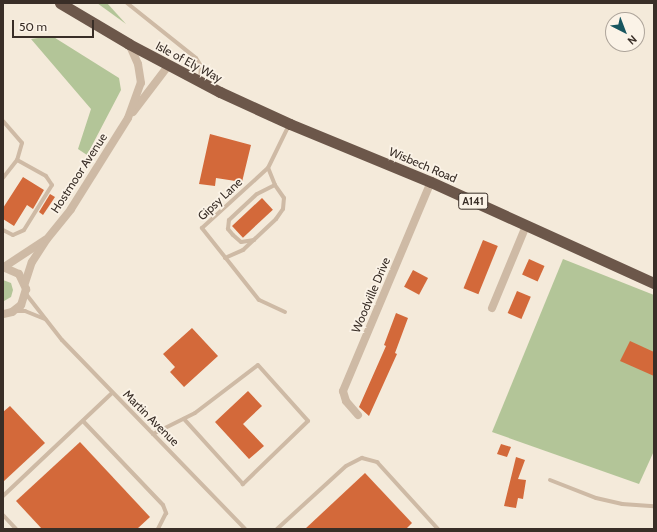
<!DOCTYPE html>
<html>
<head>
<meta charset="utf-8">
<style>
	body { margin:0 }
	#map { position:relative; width:657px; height:532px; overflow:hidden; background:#f4eada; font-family:Cabin,sans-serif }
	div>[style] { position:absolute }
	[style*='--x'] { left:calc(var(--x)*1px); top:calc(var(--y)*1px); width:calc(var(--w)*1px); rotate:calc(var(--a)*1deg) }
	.green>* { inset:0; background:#b3c598 }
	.building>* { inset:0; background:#d3693a; transform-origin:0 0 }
	.service>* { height:4px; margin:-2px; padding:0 2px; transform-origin:2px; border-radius:2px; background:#cebaa5 }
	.minor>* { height:8px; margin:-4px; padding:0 4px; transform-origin:4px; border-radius:4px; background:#cebaa5 }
	.trunk>* { height:11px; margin:-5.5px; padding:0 5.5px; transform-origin:5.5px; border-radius:5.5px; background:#6c574a }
	span { translate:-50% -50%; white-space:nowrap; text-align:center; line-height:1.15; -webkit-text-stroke:3.5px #fbf3e7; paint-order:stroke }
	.shield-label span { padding:1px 3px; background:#fbf3e7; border:1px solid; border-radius:3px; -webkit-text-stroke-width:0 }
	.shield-label { font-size:11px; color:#392e27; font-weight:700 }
	.street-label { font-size:12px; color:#392e27 }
	.frame { position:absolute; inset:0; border:4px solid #392e27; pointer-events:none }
	.north { position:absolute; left:605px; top:12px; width:40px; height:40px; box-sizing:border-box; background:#fbf3e7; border:1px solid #ada49a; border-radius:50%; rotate:138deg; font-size:11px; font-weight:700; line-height:16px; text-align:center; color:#392e27 }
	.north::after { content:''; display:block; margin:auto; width:14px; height:18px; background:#18565f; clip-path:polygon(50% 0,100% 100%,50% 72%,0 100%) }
	.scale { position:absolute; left:12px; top:20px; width:82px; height:18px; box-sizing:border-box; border:2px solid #392e27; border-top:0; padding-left:5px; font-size:12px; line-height:14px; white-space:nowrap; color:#392e27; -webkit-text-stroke:3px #fbf3e7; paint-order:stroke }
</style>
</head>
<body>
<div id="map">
	<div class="green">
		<i style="clip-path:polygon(97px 3px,107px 3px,126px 24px)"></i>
		<i style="clip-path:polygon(52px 36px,119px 78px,121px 90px,87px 155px,78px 149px,91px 109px,31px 39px)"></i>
		<i style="clip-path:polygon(563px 259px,654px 295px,654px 451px,639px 484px,492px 432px)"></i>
		<i style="clip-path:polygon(3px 280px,11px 283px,13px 290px,11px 297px,4px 301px)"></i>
	</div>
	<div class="building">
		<i style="clip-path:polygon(210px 134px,251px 145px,242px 182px,216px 178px,215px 186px,199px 184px)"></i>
		<i style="clip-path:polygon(23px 177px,44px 190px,33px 209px,27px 205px,14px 226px,3px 219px,3px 208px)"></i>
		<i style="clip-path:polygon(50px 194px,55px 197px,43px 215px,39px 212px)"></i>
		<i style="left:262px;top:198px;width:16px;height:41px;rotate:47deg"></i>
		<i style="left:483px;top:240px;width:16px;height:52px;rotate:22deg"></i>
		<i style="left:529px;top:259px;width:17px;height:17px;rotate:24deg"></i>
		<i style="left:413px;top:270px;width:17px;height:19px;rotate:28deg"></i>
		<i style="left:517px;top:291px;width:15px;height:24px;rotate:23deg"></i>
		<i style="clip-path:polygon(396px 313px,408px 318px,395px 353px,397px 354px,369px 416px,359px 407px,386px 346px,384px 345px)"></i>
		<i style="clip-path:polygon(192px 328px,218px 356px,184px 387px,170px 372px,175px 367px,163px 354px)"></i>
		<i style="clip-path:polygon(630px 341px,654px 352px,654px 376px,620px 361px)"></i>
		<i style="clip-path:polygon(248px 391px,262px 406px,243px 424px,264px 446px,249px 459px,215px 422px)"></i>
		<i style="clip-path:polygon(10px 406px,45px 443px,3px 482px,3px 412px)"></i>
		<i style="clip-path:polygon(80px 442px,150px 517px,137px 529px,42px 529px,16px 501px)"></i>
		<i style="clip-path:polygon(501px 444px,511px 447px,507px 457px,497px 454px)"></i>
		<i style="clip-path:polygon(516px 457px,525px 460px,518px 479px,526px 480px,523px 499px,518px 498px,516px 508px,504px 506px)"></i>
		<i style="clip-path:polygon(365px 473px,412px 523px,406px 529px,305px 529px)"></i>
	</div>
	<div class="service">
		<i style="--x:127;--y:3;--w:88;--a:38.6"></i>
		<i style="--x:196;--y:58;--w:9;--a:58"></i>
		<i style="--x:201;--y:66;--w:14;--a:94"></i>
		<i style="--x:3;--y:121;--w:29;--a:49"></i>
		<i style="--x:22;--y:143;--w:18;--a:106"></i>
		<i style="--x:17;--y:160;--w:23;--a:128"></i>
		<i style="--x:3;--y:230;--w:11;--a:27"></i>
		<i style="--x:13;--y:235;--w:12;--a:-24"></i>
		<i style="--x:24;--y:230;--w:53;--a:-58.1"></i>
		<i style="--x:52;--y:185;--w:11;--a:-124"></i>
		<i style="--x:46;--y:176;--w:33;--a:-151"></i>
		<i style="--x:254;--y:240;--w:13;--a:171"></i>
		<i style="--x:241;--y:242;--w:11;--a:-139"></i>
		<i style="--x:233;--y:235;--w:8;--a:-130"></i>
		<i style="--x:228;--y:229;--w:9;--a:-84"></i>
		<i style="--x:229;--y:220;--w:38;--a:-43"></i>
		<i style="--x:257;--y:194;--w:20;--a:-27"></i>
		<i style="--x:225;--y:258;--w:20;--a:-24"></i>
		<i style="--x:243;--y:250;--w:45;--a:-43.2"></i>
		<i style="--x:276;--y:219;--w:12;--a:-55"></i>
		<i style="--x:283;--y:209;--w:11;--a:-85"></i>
		<i style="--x:284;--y:198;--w:16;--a:-125"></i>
		<i style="--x:275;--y:185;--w:18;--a:-112"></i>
		<i style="--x:26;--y:294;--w:58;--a:52"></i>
		<i style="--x:62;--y:340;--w:263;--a:45.9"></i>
		<i style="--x:16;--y:311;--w:9;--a:0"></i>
		<i style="--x:25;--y:311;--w:22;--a:22"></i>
		<i style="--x:285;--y:312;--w:29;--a:-155"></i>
		<i style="--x:259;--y:300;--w:92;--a:-128.4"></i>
		<i style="--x:202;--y:228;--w:89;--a:-42.3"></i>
		<i style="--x:268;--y:168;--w:48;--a:-64"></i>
		<i style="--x:83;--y:421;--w:116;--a:46.4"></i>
		<i style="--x:163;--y:505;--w:9;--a:69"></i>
		<i style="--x:166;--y:513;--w:18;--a:117"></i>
		<i style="--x:153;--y:434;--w:47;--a:-26.6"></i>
		<i style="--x:195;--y:413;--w:79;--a:-37.3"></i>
		<i style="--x:258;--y:365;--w:75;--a:48.2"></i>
		<i style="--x:308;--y:421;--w:91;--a:135.9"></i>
		<i style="--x:243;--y:484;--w:88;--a:-132.2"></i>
		<i style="--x:550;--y:480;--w:49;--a:21.4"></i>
		<i style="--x:596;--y:498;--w:27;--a:13"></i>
		<i style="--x:622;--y:504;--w:32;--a:4"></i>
		<i style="--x:3;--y:496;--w:150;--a:-43.4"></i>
		<i style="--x:3;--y:515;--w:19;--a:47"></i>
		<i style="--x:277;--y:529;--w:93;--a:-42.4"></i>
		<i style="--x:346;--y:466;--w:18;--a:-27"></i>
		<i style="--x:362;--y:458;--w:16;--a:15"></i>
		<i style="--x:377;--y:462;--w:91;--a:47.7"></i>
	</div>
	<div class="minor">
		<i style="--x:133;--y:112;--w:58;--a:-52.7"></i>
		<i style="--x:3;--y:267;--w:17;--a:24"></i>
		<i style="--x:19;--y:274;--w:17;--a:65"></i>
		<i style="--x:26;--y:289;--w:17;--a:107"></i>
		<i style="--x:21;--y:305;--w:11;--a:142"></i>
		<i style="--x:12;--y:312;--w:9;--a:167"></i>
		<i style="--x:4;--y:267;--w:49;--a:-33.4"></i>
		<i style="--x:25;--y:283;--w:22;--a:-72"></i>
		<i style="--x:32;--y:262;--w:27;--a:-57"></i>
		<i style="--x:47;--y:239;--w:38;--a:-51"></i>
		<i style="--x:71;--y:209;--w:107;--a:-57.9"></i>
		<i style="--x:128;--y:118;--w:37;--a:-70"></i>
		<i style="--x:141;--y:83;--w:19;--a:-99"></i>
		<i style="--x:138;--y:64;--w:22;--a:-114"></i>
		<i style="--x:492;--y:308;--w:89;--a:-67.5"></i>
		<i style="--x:358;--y:415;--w:18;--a:-131"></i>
		<i style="--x:346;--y:401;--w:10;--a:-107"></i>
		<i style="--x:343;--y:391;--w:227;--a:-67.2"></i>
	</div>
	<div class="trunk">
		<i style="--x:60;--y:3;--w:80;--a:30.7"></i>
		<i style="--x:129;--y:44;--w:103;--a:27.8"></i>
		<i style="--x:220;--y:92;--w:77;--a:24.6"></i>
		<i style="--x:290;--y:124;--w:152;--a:22.4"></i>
		<i style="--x:431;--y:182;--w:245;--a:24.4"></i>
	</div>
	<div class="shield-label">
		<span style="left:473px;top:201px">A141</span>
	</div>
	<div class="street-label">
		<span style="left:189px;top:62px;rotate:28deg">Isle of Ely Way</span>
		<span style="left:423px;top:165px;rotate:23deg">Wisbech Road</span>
		<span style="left:79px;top:173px;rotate:-57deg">Hostmoor Avenue</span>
		<span style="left:220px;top:199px;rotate:-43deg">Gipsy Lane</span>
		<span style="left:371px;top:295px;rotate:-67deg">Woodville Drive</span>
		<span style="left:151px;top:418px;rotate:45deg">Martin Avenue</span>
	</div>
	<div class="frame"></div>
	<div class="north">N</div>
	<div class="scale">50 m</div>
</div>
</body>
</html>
